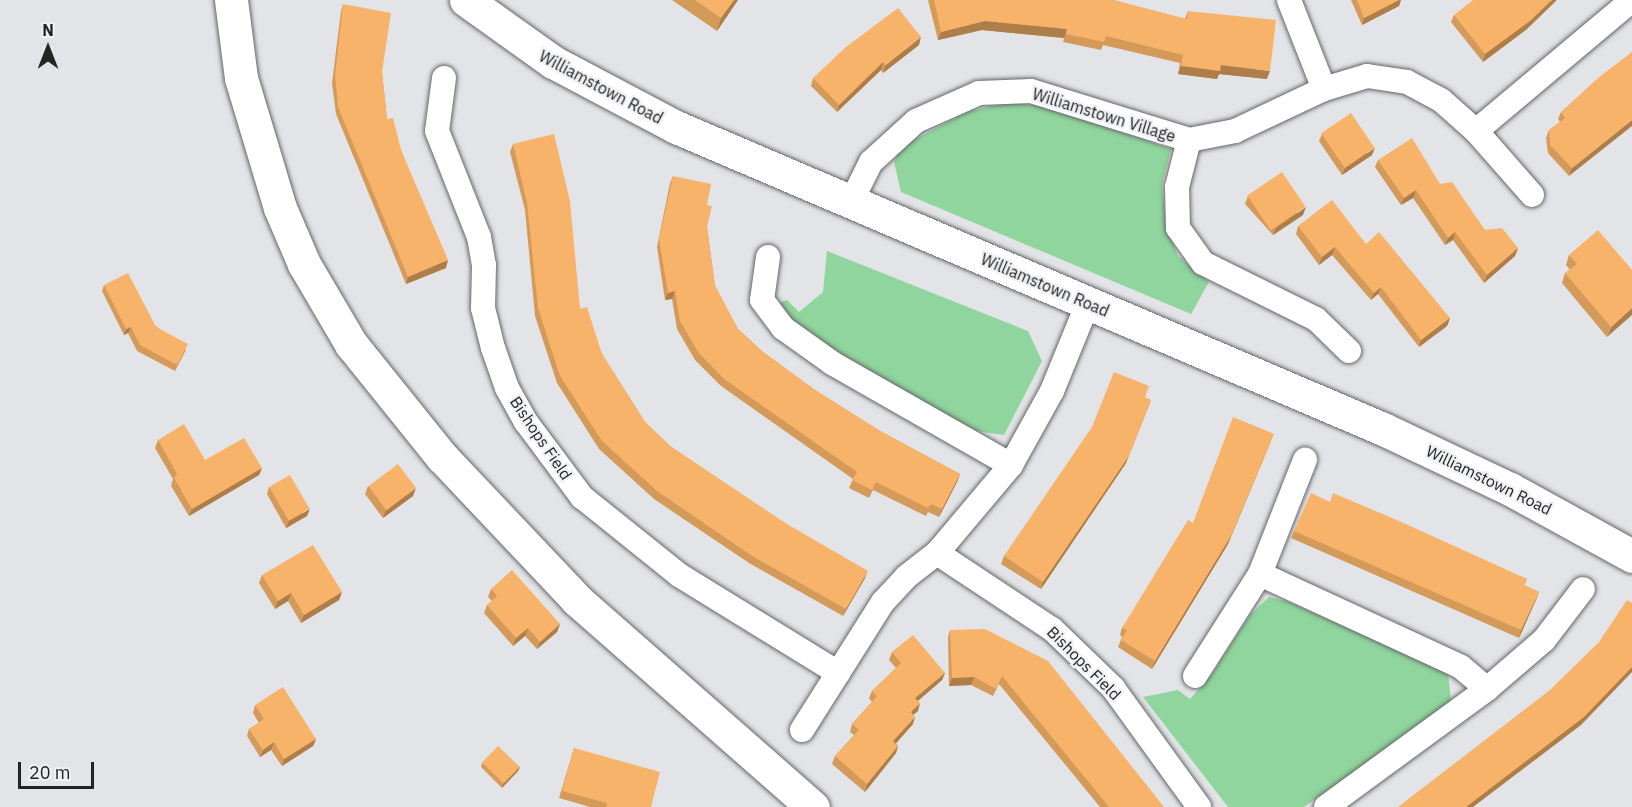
<!DOCTYPE html>
<html>
<head>
<meta charset="utf-8">
<style>
	body { margin:0 }
	#map { position:relative; width:1632px; height:807px; overflow:hidden; background:#e3e4e7; font-family:"IBM Plex Sans",sans-serif }
	div>[style] { position:absolute }
	[style*='--x'] { left:calc(var(--x)*1px); top:calc(var(--y)*1px); width:calc(var(--w)*1px); rotate:calc(var(--a)*1deg) }
	.green>* { inset:0; background:#8fd59d }
	.roads { filter:drop-shadow(0 0 2px #656668) drop-shadow(0 0 2px #656668) }
	.street>* { height:24px; margin:-12px; padding:0 12px; transform-origin:12px; border-radius:12px; background:#fff }
	.secondary>* { height:33px; margin:-16.5px; padding:0 16.5px; transform-origin:16.5px; border-radius:16.5px; background:#fff }
	.wall>* { inset:0; background:#d49a5a }
	.shaded-wall>* { inset:0; background:#ad7d4a }
	.building>* { inset:0; background:#f7b369; transform-origin:0 0 }
	span { translate:-50% -50%; white-space:nowrap; text-align:center; line-height:1.15; -webkit-text-stroke:4.5px #f0f1f4; paint-order:stroke }
	.street-label { font-size:16px; color:#232324 }
	.north { position:absolute; left:18px; top:18px; width:60px; height:60px; -webkit-text-stroke:4px #f0f1f4; paint-order:stroke; rotate:0deg; font-size:16px; font-weight:700; line-height:24px; text-align:center; color:#232324 }
	.north::after { content:''; display:block; margin:auto; width:21px; height:27px; background:#232324; clip-path:polygon(50% 0,100% 100%,50% 72%,0 100%) }
	.scale { position:absolute; left:18px; top:762px; width:76px; height:27px; box-sizing:border-box; border:3px solid #232324; border-top:0; padding-left:8px; font-size:18px; line-height:21px; white-space:nowrap; color:#232324; -webkit-text-stroke:4px #f0f1f4; paint-order:stroke }
</style>
</head>
<body>
<div id="map">
	<div class="green">
		<i style="clip-path:polygon(1004px 103px,1039px 105px,1171px 149px,1162px 185px,1166px 224px,1178px 256px,1209px 282px,1191px 314px,901px 192px,894px 162px,902px 146px,967px 112px)"></i>
		<i style="clip-path:polygon(827px 251px,1028px 331px,1042px 361px,1004px 435px,976px 431px,885px 383px,795px 326px,775px 304px,787px 300px,799px 312px,823px 292px)"></i>
		<i style="clip-path:polygon(1269px 597px,1286px 601px,1448px 672px,1451px 702px,1304px 807px,1228px 807px,1143px 697px,1178px 690px,1190px 699px,1212px 674px,1250px 615px)"></i>
	</div>
	<div class="roads">
		<div class="street">
			<i style="--x:444;--y:78;--w:53;--a:97.5"></i>
			<i style="--x:437;--y:131;--w:114;--a:68.4"></i>
			<i style="--x:479;--y:237;--w:28;--a:80"></i>
			<i style="--x:484;--y:265;--w:43;--a:91.3"></i>
			<i style="--x:483;--y:308;--w:41;--a:76"></i>
			<i style="--x:493;--y:348;--w:42;--a:70.7"></i>
			<i style="--x:507;--y:388;--w:39;--a:61"></i>
			<i style="--x:526;--y:422;--w:94;--a:53.3"></i>
			<i style="--x:582;--y:497;--w:124;--a:38.8"></i>
			<i style="--x:679;--y:575;--w:187;--a:31.6"></i>
			<i style="--x:1324;--y:89;--w:45;--a:-16.8"></i>
			<i style="--x:1367;--y:76;--w:40;--a:8.5"></i>
			<i style="--x:1407;--y:82;--w:38;--a:28"></i>
			<i style="--x:1441;--y:100;--w:47;--a:41.5"></i>
			<i style="--x:1476;--y:131;--w:85;--a:48.8"></i>
			<i style="--x:1476;--y:131;--w:204;--a:-40"></i>
			<i style="--x:1189;--y:140;--w:49;--a:104.3"></i>
			<i style="--x:1177;--y:187;--w:41;--a:88.6"></i>
			<i style="--x:1178;--y:228;--w:43;--a:54.5"></i>
			<i style="--x:1203;--y:263;--w:126;--a:26.4"></i>
			<i style="--x:1316;--y:319;--w:46;--a:44.1"></i>
			<i style="--x:850;--y:204;--w:47;--a:-63.4"></i>
			<i style="--x:871;--y:162;--w:61;--a:-42.3"></i>
			<i style="--x:916;--y:121;--w:69;--a:-24"></i>
			<i style="--x:979;--y:93;--w:52;--a:-2.2"></i>
			<i style="--x:1031;--y:91;--w:165;--a:17.2"></i>
			<i style="--x:1189;--y:140;--w:47;--a:-11.1"></i>
			<i style="--x:1235;--y:131;--w:98;--a:-25.3"></i>
			<i style="--x:1324;--y:89;--w:96;--a:-111.5"></i>
			<i style="--x:768;--y:257;--w:43;--a:97.9"></i>
			<i style="--x:762;--y:300;--w:35;--a:53"></i>
			<i style="--x:783;--y:328;--w:60;--a:35.5"></i>
			<i style="--x:832;--y:363;--w:206;--a:29.7"></i>
			<i style="--x:937;--y:553;--w:138;--a:33.5"></i>
			<i style="--x:1052;--y:629;--w:85;--a:44"></i>
			<i style="--x:1113;--y:688;--w:147;--a:54.1"></i>
			<i style="--x:1260;--y:574;--w:221;--a:24.8"></i>
			<i style="--x:1461;--y:667;--w:34;--a:40"></i>
			<i style="--x:1195;--y:676;--w:121;--a:-57.5"></i>
			<i style="--x:1260;--y:574;--w:123;--a:-68.5"></i>
			<i style="--x:802;--y:730;--w:151;--a:-57.7"></i>
			<i style="--x:883;--y:602;--w:34;--a:-47"></i>
			<i style="--x:906;--y:577;--w:39;--a:-38"></i>
			<i style="--x:937;--y:553;--w:115;--a:-49.9"></i>
			<i style="--x:1011;--y:465;--w:85;--a:-61"></i>
			<i style="--x:1052;--y:391;--w:95;--a:-67.8"></i>
			<i style="--x:1326;--y:807;--w:200;--a:-36.2"></i>
			<i style="--x:1487;--y:689;--w:75;--a:-40.7"></i>
			<i style="--x:1544;--y:640;--w:64;--a:-52.6"></i>
		</div>
		<div class="secondary">
			<i style="--x:231;--y:0;--w:79;--a:82.7"></i>
			<i style="--x:241;--y:78;--w:136;--a:73.3"></i>
			<i style="--x:280;--y:208;--w:61;--a:66.8"></i>
			<i style="--x:304;--y:264;--w:93;--a:59.6"></i>
			<i style="--x:351;--y:344;--w:145;--a:51.2"></i>
			<i style="--x:442;--y:457;--w:197;--a:46.6"></i>
			<i style="--x:577;--y:600;--w:314;--a:41.3"></i>
			<i style="--x:466;--y:0;--w:107;--a:35.5"></i>
			<i style="--x:553;--y:62;--w:139;--a:27.9"></i>
			<i style="--x:676;--y:127;--w:769;--a:23.13"></i>
			<i style="--x:1383;--y:429;--w:140;--a:25.3"></i>
			<i style="--x:1510;--y:489;--w:139;--a:28.8"></i>
		</div>
	</div>
	<div class="wall">
		<i style="clip-path:polygon(672px 0,738px 0,717px 31px)"></i>
		<i style="clip-path:polygon(928px 0,1113px 0,1185px 19px,1188px 11px,1267px 79px,1219px 74px,1217px 79px,1178px 74px,1180px 63px,1103px 45px,1101px 50px,1063px 42px,1064px 38px,982px 30px,938px 40px)"></i>
		<i style="clip-path:polygon(1351px 0,1401px 0,1399px 6px,1362px 25px)"></i>
		<i style="clip-path:polygon(343px 4px,382px 72px,387px 119px,401px 150px,446px 268px,406px 284px,336px 114px,332px 83px,341px 11px)"></i>
		<i style="clip-path:polygon(1454px 15px,1527px 29px,1483px 62px,1451px 22px)"></i>
		<i style="clip-path:polygon(919px 45px,883px 73px,881px 70px,837px 112px,811px 86px,813px 78px)"></i>
		<i style="clip-path:polygon(1632px 52px,1569px 176px,1548px 153px,1546px 138px,1549px 130px,1560px 122px,1558px 119px,1561px 112px)"></i>
		<i style="clip-path:polygon(1322px 134px,1372px 155px,1342px 175px,1319px 141px)"></i>
		<i style="clip-path:polygon(513px 144px,580px 309px,602px 354px,645px 422px,670px 446px,865px 578px,843px 616px,749px 563px,654px 499px,599px 449px,557px 383px,535px 316px,525px 210px,510px 152px)"></i>
		<i style="clip-path:polygon(1378px 160px,1440px 184px,1485px 230px,1518px 248px,1515px 256px,1484px 283px,1453px 240px,1445px 245px,1413px 198px,1401px 205px,1375px 167px)"></i>
		<i style="clip-path:polygon(673px 176px,707px 205px,707px 227px,715px 286px,738px 329px,763px 352px,815px 390px,880px 431px,960px 474px,957px 482px,939px 517px,928px 512px,926px 516px,873px 490px,869px 498px,849px 488px,853px 479px,721px 386px,695px 360px,677px 329px,672px 299px,665px 300px,657px 247px,670px 183px)"></i>
		<i style="clip-path:polygon(1248px 196px,1303px 215px,1273px 235px,1245px 204px)"></i>
		<i style="clip-path:polygon(1298px 226px,1366px 244px,1450px 318px,1447px 326px,1419px 347px,1378px 294px,1371px 300px,1332px 255px,1319px 265px,1296px 234px)"></i>
		<i style="clip-path:polygon(1569px 255px,1632px 270px,1607px 337px,1562px 283px,1565px 273px,1570px 270px,1566px 265px)"></i>
		<i style="clip-path:polygon(104px 285px,186px 350px,175px 371px,137px 351px,128px 333px,124px 335px,102px 291px)"></i>
		<i style="clip-path:polygon(1145px 397px,1126px 463px,1041px 589px,1001px 564px,1004px 556px)"></i>
		<i style="clip-path:polygon(158px 440px,205px 460px,262px 468px,259px 475px,189px 516px,171px 486px,173px 479px,155px 448px)"></i>
		<i style="clip-path:polygon(368px 486px,413px 496px,383px 518px,365px 494px)"></i>
		<i style="clip-path:polygon(269px 487px,307px 516px,286px 528px,267px 494px)"></i>
		<i style="clip-path:polygon(1330px 502px,1527px 579px,1524px 585px,1539px 592px,1519px 638px,1291px 538px,1294px 531px)"></i>
		<i style="clip-path:polygon(1228px 544px,1152px 669px,1118px 647px,1122px 637px,1120px 635px,1122px 628px)"></i>
		<i style="clip-path:polygon(262px 575px,342px 592px,339px 600px,301px 623px,288px 601px,275px 609px,259px 583px)"></i>
		<i style="clip-path:polygon(491px 589px,560px 624px,557px 632px,537px 649px,525px 636px,513px 646px,484px 613px,487px 605px,492px 601px,488px 597px)"></i>
		<i style="clip-path:polygon(950px 630px,1164px 807px,1100px 807px,999px 684px,993px 696px,971px 685px,949px 686px,948px 637px)"></i>
		<i style="clip-path:polygon(892px 652px,945px 673px,942px 680px,918px 701px,918px 711px,913px 715px,913px 724px,896px 743px,898px 746px,896px 753px,865px 792px,832px 764px,835px 756px,854px 735px,850px 732px,852px 724px,872px 702px,869px 698px,872px 691px,896px 668px,889px 660px)"></i>
		<i style="clip-path:polygon(255px 705px,316px 739px,313px 746px,282px 766px,271px 750px,260px 757px,247px 736px,249px 729px,259px 723px,253px 713px)"></i>
		<i style="clip-path:polygon(574px 748px,651px 807px,590px 807px,559px 798px)"></i>
		<i style="clip-path:polygon(482px 763px,520px 767px,518px 771px,502px 788px,481px 767px)"></i>
	</div>
	<div class="shaded-wall">
		<i style="clip-path:polygon(734px 0,738px 0,717px 31px,721px 18px)"></i>
		<i style="clip-path:polygon(1399px 0,1401px 0,1399px 6px,1362px 25px,1364px 18px)"></i>
		<i style="clip-path:polygon(1552px 0,1557px 0,1527px 29px,1483px 62px,1485px 54px)"></i>
		<i style="clip-path:polygon(985px 21px,1067px 29px,1064px 38px,982px 30px,938px 40px,941px 32px)"></i>
		<i style="clip-path:polygon(921px 37px,919px 45px,883px 73px,886px 65px)"></i>
		<i style="clip-path:polygon(883px 62px,881px 70px,837px 112px,839px 105px)"></i>
		<i style="clip-path:polygon(1221px 65px,1270px 71px,1267px 79px,1219px 74px,1217px 79px,1178px 74px,1181px 66px)"></i>
		<i style="clip-path:polygon(1632px 120px,1632px 126px,1569px 176px,1572px 168px)"></i>
		<i style="clip-path:polygon(1375px 148px,1372px 155px,1342px 175px,1345px 168px)"></i>
		<i style="clip-path:polygon(1416px 190px,1413px 198px,1401px 205px,1404px 198px)"></i>
		<i style="clip-path:polygon(1306px 207px,1303px 215px,1273px 235px,1276px 228px)"></i>
		<i style="clip-path:polygon(1455px 232px,1453px 240px,1445px 245px,1448px 238px)"></i>
		<i style="clip-path:polygon(1335px 247px,1332px 255px,1319px 265px,1322px 257px)"></i>
		<i style="clip-path:polygon(1518px 248px,1515px 256px,1484px 283px,1487px 275px)"></i>
		<i style="clip-path:polygon(448px 260px,446px 268px,406px 284px,408px 277px)"></i>
		<i style="clip-path:polygon(1381px 287px,1378px 294px,1371px 300px,1374px 293px)"></i>
		<i style="clip-path:polygon(675px 291px,672px 299px,665px 300px,668px 293px)"></i>
		<i style="clip-path:polygon(1632px 308px,1632px 315px,1607px 337px,1611px 327px)"></i>
		<i style="clip-path:polygon(1450px 318px,1447px 326px,1419px 347px,1421px 340px)"></i>
		<i style="clip-path:polygon(131px 327px,128px 333px,124px 335px,126px 329px)"></i>
		<i style="clip-path:polygon(1151px 400px,1126px 463px,1041px 589px,1043px 582px)"></i>
		<i style="clip-path:polygon(1271px 441px,1228px 544px,1152px 669px,1155px 661px)"></i>
		<i style="clip-path:polygon(262px 468px,259px 475px,189px 516px,192px 509px)"></i>
		<i style="clip-path:polygon(960px 474px,957px 482px,939px 517px,942px 509px)"></i>
		<i style="clip-path:polygon(416px 488px,413px 496px,383px 518px,386px 510px)"></i>
		<i style="clip-path:polygon(310px 509px,307px 516px,286px 528px,289px 521px)"></i>
		<i style="clip-path:polygon(868px 571px,865px 578px,843px 616px,846px 609px)"></i>
		<i style="clip-path:polygon(342px 592px,339px 600px,301px 623px,304px 615px)"></i>
		<i style="clip-path:polygon(1539px 592px,1536px 600px,1519px 638px,1521px 630px)"></i>
		<i style="clip-path:polygon(291px 593px,288px 601px,275px 609px,278px 601px)"></i>
		<i style="clip-path:polygon(560px 624px,557px 632px,537px 649px,540px 642px)"></i>
		<i style="clip-path:polygon(528px 628px,525px 636px,513px 646px,516px 638px)"></i>
		<i style="clip-path:polygon(1632px 667px,1632px 672px,1581px 725px,1473px 807px,1466px 807px)"></i>
		<i style="clip-path:polygon(945px 673px,942px 680px,913px 705px,915px 698px)"></i>
		<i style="clip-path:polygon(974px 677px,971px 685px,949px 686px,952px 678px)"></i>
		<i style="clip-path:polygon(920px 703px,918px 711px,908px 719px,911px 712px)"></i>
		<i style="clip-path:polygon(915px 717px,913px 724px,891px 749px,893px 741px)"></i>
		<i style="clip-path:polygon(316px 739px,313px 746px,282px 766px,284px 759px)"></i>
		<i style="clip-path:polygon(274px 742px,271px 750px,260px 757px,263px 750px)"></i>
		<i style="clip-path:polygon(898px 746px,896px 753px,865px 792px,867px 784px)"></i>
		<i style="clip-path:polygon(520px 767px,518px 771px,502px 788px,503px 784px)"></i>
	</div>
	<div class="building">
		<i style="clip-path:polygon(695px 0,734px 0,721px 18px)"></i>
		<i style="clip-path:polygon(934px 0,1113px 0,1187px 19px,1188px 11px,1276px 20px,1270px 71px,1221px 65px,1220px 71px,1181px 66px,1183px 55px,1106px 36px,1104px 42px,1066px 34px,1067px 29px,985px 21px,941px 32px)"></i>
		<i style="clip-path:polygon(1357px 0,1399px 0,1364px 18px)"></i>
		<i style="clip-path:polygon(1473px 0,1552px 0,1530px 21px,1485px 54px,1454px 15px)"></i>
		<i style="clip-path:polygon(343px 4px,391px 13px,382px 72px,387px 119px,393px 118px,401px 150px,448px 260px,408px 277px,338px 107px,335px 75px)"></i>
		<i style="clip-path:polygon(898px 8px,921px 37px,886px 65px,883px 62px,839px 105px,813px 78px,846px 47px)"></i>
		<i style="clip-path:polygon(1632px 52px,1632px 120px,1572px 168px,1550px 145px,1549px 130px,1565px 118px,1561px 112px,1598px 78px)"></i>
		<i style="left:1351px;top:113px;width:42px;height:36px;rotate:56deg"></i>
		<i style="clip-path:polygon(554px 134px,570px 201px,580px 309px,587px 307px,602px 354px,645px 422px,670px 446px,787px 524px,868px 571px,846px 609px,752px 556px,657px 491px,602px 441px,560px 376px,538px 308px,527px 203px,513px 144px)"></i>
		<i style="clip-path:polygon(1412px 138px,1440px 184px,1452px 182px,1485px 230px,1502px 228px,1518px 248px,1487px 275px,1455px 232px,1448px 238px,1416px 190px,1404px 198px,1378px 160px)"></i>
		<i style="left:1282px;top:172px;width:42px;height:42px;rotate:56deg"></i>
		<i style="clip-path:polygon(673px 176px,711px 184px,707px 205px,712px 206px,707px 227px,715px 286px,738px 329px,763px 352px,815px 390px,880px 431px,960px 474px,942px 509px,931px 504px,928px 508px,876px 482px,872px 490px,852px 480px,857px 472px,724px 379px,698px 352px,680px 321px,675px 291px,668px 293px,659px 239px)"></i>
		<i style="clip-path:polygon(1332px 200px,1366px 244px,1379px 232px,1450px 318px,1421px 340px,1381px 287px,1374px 293px,1335px 247px,1322px 257px,1298px 226px)"></i>
		<i style="clip-path:polygon(1598px 230px,1632px 270px,1632px 308px,1611px 327px,1565px 273px,1577px 264px,1569px 255px)"></i>
		<i style="clip-path:polygon(128px 273px,156px 327px,188px 344px,177px 365px,140px 345px,131px 327px,126px 329px,104px 285px)"></i>
		<i style="clip-path:polygon(1114px 372px,1149px 386px,1145px 397px,1151px 400px,1129px 456px,1043px 582px,1004px 556px,1092px 427px)"></i>
		<i style="clip-path:polygon(1233px 417px,1274px 434px,1231px 536px,1155px 661px,1121px 640px,1127px 630px,1122px 628px,1188px 520px,1193px 523px)"></i>
		<i style="clip-path:polygon(184px 424px,205px 460px,244px 438px,262px 468px,192px 509px,174px 478px,177px 474px,158px 440px)"></i>
		<i style="left:398px;top:464px;width:30px;height:37px;rotate:53deg"></i>
		<i style="left:290px;top:475px;width:39px;height:24px;rotate:60deg"></i>
		<i style="clip-path:polygon(1311px 493px,1330px 502px,1333px 493px,1399px 521px,1527px 579px,1524px 585px,1539px 592px,1521px 630px,1294px 531px)"></i>
		<i style="clip-path:polygon(313px 545px,342px 592px,304px 615px,291px 593px,278px 601px,262px 575px)"></i>
		<i style="clip-path:polygon(512px 570px,560px 624px,540px 642px,528px 628px,516px 638px,487px 605px,497px 596px,491px 589px)"></i>
		<i style="clip-path:polygon(1627px 600px,1632px 603px,1632px 667px,1584px 717px,1466px 807px,1398px 807px,1550px 690px,1599px 642px)"></i>
		<i style="clip-path:polygon(985px 629px,1048px 661px,1164px 807px,1109px 807px,1002px 676px,996px 689px,974px 677px,952px 678px,950px 630px)"></i>
		<i style="clip-path:polygon(913px 635px,945px 673px,915px 698px,920px 703px,911px 712px,915px 717px,893px 741px,898px 746px,867px 784px,835px 756px,859px 730px,852px 724px,877px 696px,872px 691px,901px 663px,892px 652px)"></i>
		<i style="clip-path:polygon(283px 687px,316px 739px,284px 759px,274px 742px,263px 750px,249px 729px,264px 719px,255px 705px)"></i>
		<i style="left:498px;top:746px;width:30px;height:23px;rotate:44deg"></i>
		<i style="clip-path:polygon(574px 748px,660px 772px,651px 807px,606px 807px,607px 803px,562px 791px)"></i>
	</div>
	<div class="street-label">
		<span style="left:601px;top:87px;rotate:28deg">Williamstown Road</span>
		<span style="left:1104px;top:115px;rotate:17deg">Williamstown Village</span>
		<span style="left:1045px;top:285px;rotate:23deg">Williamstown Road</span>
		<span style="left:541px;top:438px;rotate:56deg">Bishops Field</span>
		<span style="left:1489px;top:480px;rotate:26deg">Williamstown Road</span>
		<span style="left:1084px;top:663px;rotate:45deg">Bishops Field</span>
	</div>
	<div class="north">N</div>
	<div class="scale">20 m</div>
</div>
</body>
</html>
